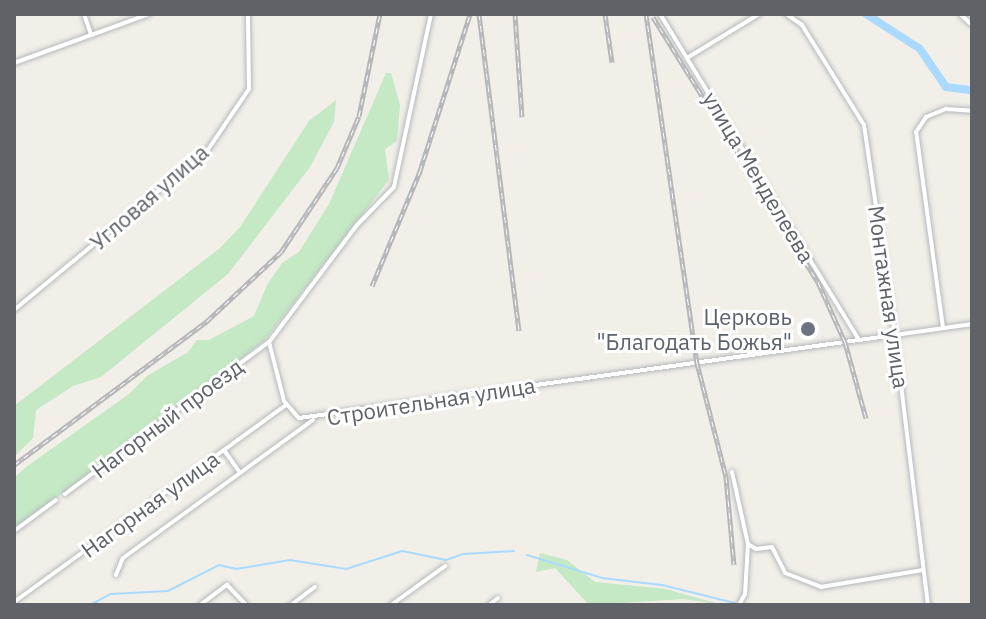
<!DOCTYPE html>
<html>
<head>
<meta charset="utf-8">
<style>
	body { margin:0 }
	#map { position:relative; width:986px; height:619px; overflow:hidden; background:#f1efe8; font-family:"IBM Plex Sans",sans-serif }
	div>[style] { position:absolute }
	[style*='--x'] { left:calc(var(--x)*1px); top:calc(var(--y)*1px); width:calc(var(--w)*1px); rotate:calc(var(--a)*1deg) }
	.green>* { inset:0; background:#c5e8c5 }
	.stream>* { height:2px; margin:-1px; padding:0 1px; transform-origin:1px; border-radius:1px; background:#aadaff }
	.river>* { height:8px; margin:-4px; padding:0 4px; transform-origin:4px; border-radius:4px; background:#aadaff }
	.roads { filter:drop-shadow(0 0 2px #b5b8bc) drop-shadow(0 0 2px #b5b8bc) }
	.minor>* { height:4px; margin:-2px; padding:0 2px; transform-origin:2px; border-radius:2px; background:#fff }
	.tertiary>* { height:4px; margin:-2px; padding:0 2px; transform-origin:2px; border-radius:2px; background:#fff }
	.rail>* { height:5px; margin-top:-2.5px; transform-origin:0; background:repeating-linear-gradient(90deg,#fff 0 6px,#b6b7b8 0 12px); box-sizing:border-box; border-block:2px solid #b6b7b8 }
	.dots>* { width:22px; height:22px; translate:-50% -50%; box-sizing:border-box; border:4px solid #fff; border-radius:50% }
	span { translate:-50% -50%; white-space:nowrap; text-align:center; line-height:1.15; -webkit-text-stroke:6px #fff; paint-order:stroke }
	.street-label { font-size:22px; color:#5f6368 }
	.worship-label { font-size:22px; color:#5b616d }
	.right { translate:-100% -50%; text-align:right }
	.frame { position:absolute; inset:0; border:16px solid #5f6368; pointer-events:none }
</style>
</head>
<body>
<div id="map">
	<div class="green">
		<i style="clip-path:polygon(386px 73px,391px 73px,400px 105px,397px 141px,385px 149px,389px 180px,264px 341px,14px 530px,14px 478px,26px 467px,129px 394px,147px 376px,188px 352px,197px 340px,209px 340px,254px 316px,267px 285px,282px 263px,299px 252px,329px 204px)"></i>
		<i style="clip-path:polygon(336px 100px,334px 122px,310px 167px,228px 274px,101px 377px,73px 386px,36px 410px,33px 438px,14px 457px,14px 406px,220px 248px,240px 227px,309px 121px)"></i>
		<i style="clip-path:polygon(540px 553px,567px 560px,595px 582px,666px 589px,722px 605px,684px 599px,589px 605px,555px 568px,536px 572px)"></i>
	</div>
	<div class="stream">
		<i style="--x:527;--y:555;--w:78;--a:17"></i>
		<i style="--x:602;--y:578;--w:60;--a:6.7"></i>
		<i style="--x:662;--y:585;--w:75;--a:13.9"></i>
		<i style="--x:90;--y:605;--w:24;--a:-28"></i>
		<i style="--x:111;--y:594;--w:57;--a:-3"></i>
		<i style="--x:168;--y:591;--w:57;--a:-27"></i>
		<i style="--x:219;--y:565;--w:17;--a:13"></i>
		<i style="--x:236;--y:569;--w:55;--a:-9.5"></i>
		<i style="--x:290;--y:560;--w:57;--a:9.1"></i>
		<i style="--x:346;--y:569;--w:59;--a:-17.8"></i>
		<i style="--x:402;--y:551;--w:45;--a:11.6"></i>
		<i style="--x:446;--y:560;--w:18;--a:-19"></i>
		<i style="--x:463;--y:554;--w:51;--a:-3.4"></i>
	</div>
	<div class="river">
		<i style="--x:866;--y:14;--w:64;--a:32.9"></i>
		<i style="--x:920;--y:49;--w:46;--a:55.6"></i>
		<i style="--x:946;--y:87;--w:26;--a:7"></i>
	</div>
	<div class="roads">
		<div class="minor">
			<i style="--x:84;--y:14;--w:21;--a:71"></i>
			<i style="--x:431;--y:14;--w:177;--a:102.1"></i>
			<i style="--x:394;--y:187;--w:53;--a:134.2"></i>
			<i style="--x:357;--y:225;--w:146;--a:126.9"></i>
			<i style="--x:269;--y:342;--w:61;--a:75.7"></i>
			<i style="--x:284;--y:401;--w:23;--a:49"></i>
			<i style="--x:299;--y:418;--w:602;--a:-7.93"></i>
			<i style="--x:895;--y:335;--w:212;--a:-98.4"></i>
			<i style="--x:864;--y:125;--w:118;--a:-121.8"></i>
			<i style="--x:802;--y:25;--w:19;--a:-145"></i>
			<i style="--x:660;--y:14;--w:382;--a:58.6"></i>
			<i style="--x:960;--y:14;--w:16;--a:43"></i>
			<i style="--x:687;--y:58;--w:84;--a:-31.4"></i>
			<i style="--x:14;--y:63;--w:144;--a:-19.9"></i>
			<i style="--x:14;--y:310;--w:250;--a:-39.5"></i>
			<i style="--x:207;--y:151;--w:75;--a:-55.9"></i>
			<i style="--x:249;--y:89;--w:75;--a:-90.8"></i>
			<i style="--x:943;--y:328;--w:198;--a:-97.8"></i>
			<i style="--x:916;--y:132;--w:18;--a:-56"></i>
			<i style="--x:926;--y:117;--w:22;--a:-22"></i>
			<i style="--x:946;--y:109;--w:26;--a:4"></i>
			<i style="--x:224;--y:450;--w:28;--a:55"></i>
			<i style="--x:732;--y:472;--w:74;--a:77.5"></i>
			<i style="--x:748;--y:544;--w:50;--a:93.4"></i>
			<i style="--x:745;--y:594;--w:13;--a:119"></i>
			<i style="--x:65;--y:494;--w:254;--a:-36.7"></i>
			<i style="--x:14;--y:531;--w:52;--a:-36.4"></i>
			<i style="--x:748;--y:544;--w:9;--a:32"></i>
			<i style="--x:756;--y:549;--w:16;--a:-7"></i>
			<i style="--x:772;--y:547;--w:29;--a:63"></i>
			<i style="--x:785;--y:573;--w:39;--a:21"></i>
			<i style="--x:821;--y:587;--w:103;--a:-9.5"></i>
			<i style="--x:116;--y:575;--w:18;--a:-68"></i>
			<i style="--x:123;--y:558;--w:235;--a:-36"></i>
			<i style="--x:14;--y:602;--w:336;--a:-35.9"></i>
			<i style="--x:200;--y:605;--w:34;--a:-37"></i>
			<i style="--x:227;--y:585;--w:28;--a:46"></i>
			<i style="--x:291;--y:605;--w:30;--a:-37"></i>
			<i style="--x:391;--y:605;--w:67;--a:-35.8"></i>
			<i style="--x:489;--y:605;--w:11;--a:-38"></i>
		</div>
		<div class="tertiary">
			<i style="--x:928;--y:605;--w:272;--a:-97"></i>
			<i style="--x:895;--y:335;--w:78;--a:-8.1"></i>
		</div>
	</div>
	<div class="rail">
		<i style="--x:479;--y:14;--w:319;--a:82.8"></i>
		<i style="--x:515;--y:14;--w:103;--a:86.1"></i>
		<i style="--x:605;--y:14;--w:49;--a:81.7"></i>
		<i style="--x:646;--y:14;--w:353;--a:81.7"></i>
		<i style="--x:697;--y:363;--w:118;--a:75.7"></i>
		<i style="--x:726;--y:477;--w:88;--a:84.8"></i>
		<i style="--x:653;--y:17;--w:312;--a:58.1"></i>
		<i style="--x:818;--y:282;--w:66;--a:65.8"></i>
		<i style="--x:845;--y:342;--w:79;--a:74.6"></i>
		<i style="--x:372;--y:286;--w:125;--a:-67.3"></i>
		<i style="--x:420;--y:171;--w:165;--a:-72.3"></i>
		<i style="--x:14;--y:465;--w:241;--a:-36.7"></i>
		<i style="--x:207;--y:321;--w:101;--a:-43"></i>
		<i style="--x:281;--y:252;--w:101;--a:-56.3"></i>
		<i style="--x:337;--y:168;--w:56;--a:-67.1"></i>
		<i style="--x:359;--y:116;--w:104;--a:-78.4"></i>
	</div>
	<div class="dots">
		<i style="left:808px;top:329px;background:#6b7280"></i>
	</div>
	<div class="street-label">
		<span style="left:759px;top:177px;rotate:59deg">улица Менделеева</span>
		<span style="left:149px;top:197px;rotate:-41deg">Угловая улица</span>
		<span style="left:889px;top:297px;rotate:82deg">Монтажная улица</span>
		<span style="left:431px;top:401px;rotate:-9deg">Строительная улица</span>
		<span style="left:167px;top:418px;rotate:-37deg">Нагорный проезд</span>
		<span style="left:150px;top:504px;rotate:-36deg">Нагорная улица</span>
	</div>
	<div class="worship-label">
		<span class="right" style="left:792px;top:329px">Церковь<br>"Благодать Божья"</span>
	</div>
	<div class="frame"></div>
</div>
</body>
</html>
